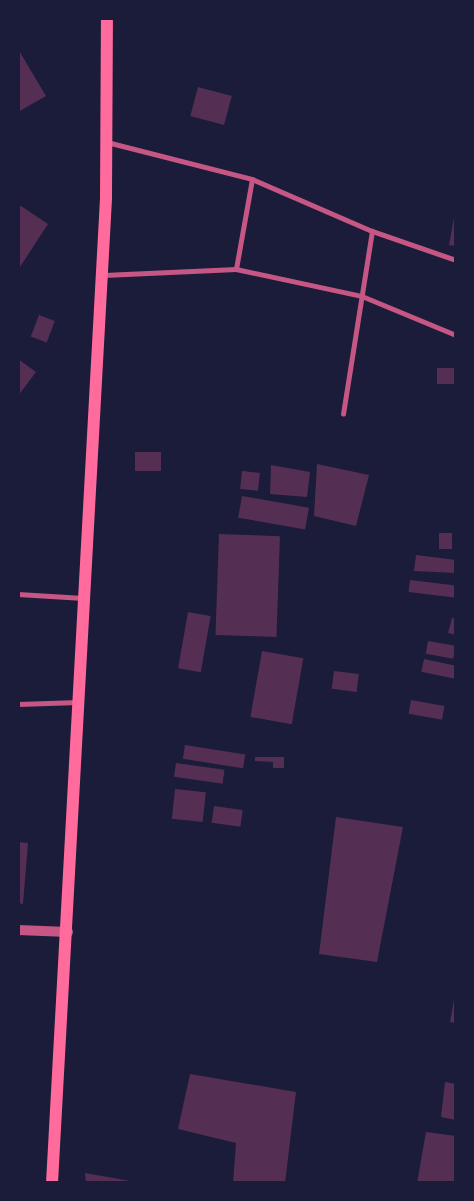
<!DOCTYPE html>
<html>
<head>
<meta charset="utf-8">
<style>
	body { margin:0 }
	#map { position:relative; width:474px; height:1201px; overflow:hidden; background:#1b1b3a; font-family:Cabin,sans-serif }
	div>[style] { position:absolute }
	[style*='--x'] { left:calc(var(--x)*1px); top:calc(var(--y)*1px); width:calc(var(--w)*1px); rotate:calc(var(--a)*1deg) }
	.building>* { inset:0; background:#542f53; transform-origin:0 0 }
	.service>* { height:4.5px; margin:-2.25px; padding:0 2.25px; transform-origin:2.25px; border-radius:2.25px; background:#c65784 }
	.tertiary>* { height:10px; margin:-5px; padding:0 5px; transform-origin:5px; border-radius:5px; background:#c65784 }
	.secondary>* { height:12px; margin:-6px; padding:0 6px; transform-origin:6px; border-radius:6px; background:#ff6b9d }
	span { translate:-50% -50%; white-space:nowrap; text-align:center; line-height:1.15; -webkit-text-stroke:4.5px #1b1b3a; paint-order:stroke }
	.frame { position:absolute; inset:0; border:20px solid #1b1b3a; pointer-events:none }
</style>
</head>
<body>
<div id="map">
	<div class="building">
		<i style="clip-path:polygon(18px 49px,46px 96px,18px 112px)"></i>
		<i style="left:198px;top:87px;width:35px;height:30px;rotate:15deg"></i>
		<i style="clip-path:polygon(18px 204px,48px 224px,18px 270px)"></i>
		<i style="clip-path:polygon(456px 207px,456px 246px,449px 245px)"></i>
		<i style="left:39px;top:315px;width:17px;height:23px;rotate:21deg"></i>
		<i style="clip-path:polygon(18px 359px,36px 372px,18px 396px)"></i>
		<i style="left:456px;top:368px;width:16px;height:19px;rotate:90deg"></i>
		<i style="left:161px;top:452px;width:19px;height:26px;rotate:90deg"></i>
		<i style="clip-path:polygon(317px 464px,369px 475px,356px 526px,314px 516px)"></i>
		<i style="clip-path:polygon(271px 465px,310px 472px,307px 497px,270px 494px)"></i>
		<i style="left:242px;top:471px;width:18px;height:18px;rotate:6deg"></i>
		<i style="left:242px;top:496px;width:68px;height:22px;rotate:10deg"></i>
		<i style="left:452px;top:533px;width:16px;height:13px;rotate:90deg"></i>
		<i style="left:219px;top:534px;width:61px;height:101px;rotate:2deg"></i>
		<i style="clip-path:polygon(416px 555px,456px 560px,456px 573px,414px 571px)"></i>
		<i style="left:410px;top:580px;width:46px;height:12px;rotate:7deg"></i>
		<i style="left:188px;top:612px;width:23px;height:57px;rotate:10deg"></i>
		<i style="clip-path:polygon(452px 618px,456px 619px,456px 635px,448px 633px)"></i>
		<i style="left:428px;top:641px;width:28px;height:13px;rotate:10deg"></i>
		<i style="left:262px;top:651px;width:42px;height:67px;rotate:10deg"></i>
		<i style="left:424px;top:659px;width:33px;height:13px;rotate:12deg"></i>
		<i style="left:334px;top:671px;width:25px;height:18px;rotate:7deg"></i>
		<i style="left:411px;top:700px;width:34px;height:14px;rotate:10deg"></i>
		<i style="left:185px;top:745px;width:61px;height:14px;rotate:9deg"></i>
		<i style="clip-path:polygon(255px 757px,284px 757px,284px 768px,273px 768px,273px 762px,255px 761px)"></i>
		<i style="left:176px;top:763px;width:49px;height:14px;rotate:8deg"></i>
		<i style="left:175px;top:789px;width:31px;height:30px;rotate:6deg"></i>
		<i style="left:214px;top:806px;width:29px;height:17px;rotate:8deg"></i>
		<i style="clip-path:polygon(336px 817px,403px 827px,377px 962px,319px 954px)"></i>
		<i style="clip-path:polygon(18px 842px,28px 843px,23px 904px,18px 903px)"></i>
		<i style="clip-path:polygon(455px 994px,456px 994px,456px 1023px,450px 1022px)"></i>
		<i style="clip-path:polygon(190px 1074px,296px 1092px,285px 1183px,233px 1183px,236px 1143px,178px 1129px)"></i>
		<i style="clip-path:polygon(445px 1082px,456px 1084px,456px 1120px,441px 1117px)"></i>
		<i style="clip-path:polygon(426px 1132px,456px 1136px,456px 1183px,417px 1183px)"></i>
		<i style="clip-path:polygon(85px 1173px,136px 1182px,136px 1183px,86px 1183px)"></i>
	</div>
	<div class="service">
		<i style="--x:107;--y:142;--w:150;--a:14.3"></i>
		<i style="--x:252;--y:179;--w:131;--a:23.4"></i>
		<i style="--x:372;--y:231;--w:89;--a:19"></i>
		<i style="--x:236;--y:269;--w:91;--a:-79.9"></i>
		<i style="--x:104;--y:275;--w:132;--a:-2.6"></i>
		<i style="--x:236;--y:269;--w:129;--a:12.1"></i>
		<i style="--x:362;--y:296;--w:102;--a:22.5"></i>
		<i style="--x:343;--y:414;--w:185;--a:-81"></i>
		<i style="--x:18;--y:594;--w:65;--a:3.5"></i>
		<i style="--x:18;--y:704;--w:60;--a:-1.9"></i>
	</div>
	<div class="tertiary">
		<i style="--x:18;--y:930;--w:50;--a:2.3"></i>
	</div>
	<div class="secondary">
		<i style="--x:52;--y:1183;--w:986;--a:-86.86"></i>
		<i style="--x:106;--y:198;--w:180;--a:-89.7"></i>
	</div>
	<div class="frame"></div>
</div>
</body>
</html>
